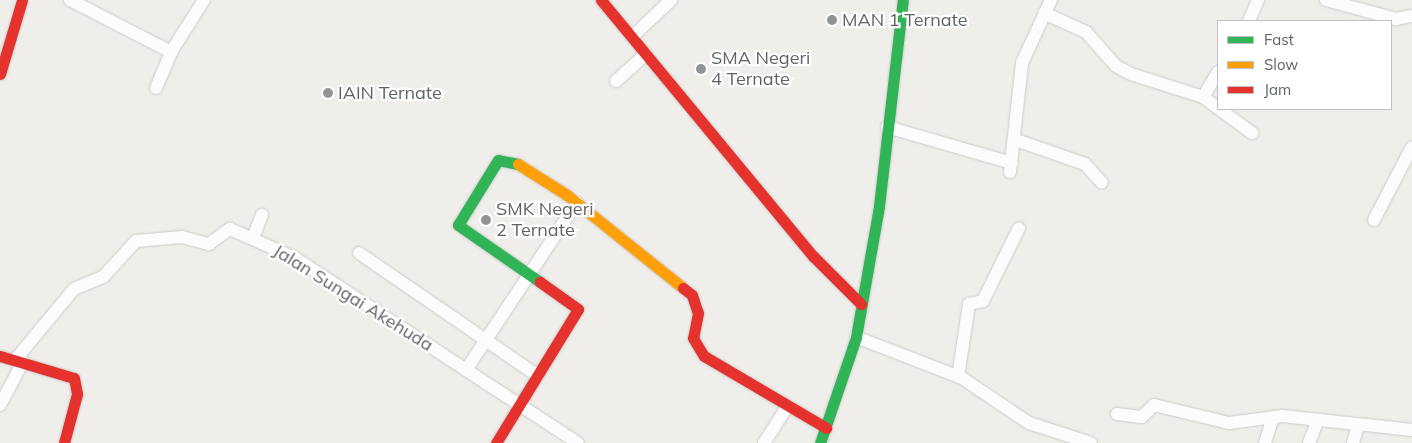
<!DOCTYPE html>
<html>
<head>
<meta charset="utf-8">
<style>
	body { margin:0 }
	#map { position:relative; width:1412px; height:443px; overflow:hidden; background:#efeeea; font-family:Mulish,sans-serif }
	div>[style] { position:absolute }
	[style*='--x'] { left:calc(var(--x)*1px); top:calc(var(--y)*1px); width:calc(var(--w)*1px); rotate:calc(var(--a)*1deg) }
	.roads { filter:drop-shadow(0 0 1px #cbcccc) drop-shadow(0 0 1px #cbcccc) }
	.street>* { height:12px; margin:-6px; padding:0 6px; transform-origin:6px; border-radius:6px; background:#fdfcfc }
	.fast>* { height:11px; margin:-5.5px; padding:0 5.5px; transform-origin:5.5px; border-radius:5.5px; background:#30b455 }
	.slow>* { height:11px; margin:-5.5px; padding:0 5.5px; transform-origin:5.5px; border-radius:5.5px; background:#ff9f0a }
	.jam>* { height:11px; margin:-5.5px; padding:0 5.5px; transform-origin:5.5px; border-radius:5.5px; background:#e5322d }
	.dots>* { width:14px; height:14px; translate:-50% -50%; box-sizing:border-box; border:2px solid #fff; border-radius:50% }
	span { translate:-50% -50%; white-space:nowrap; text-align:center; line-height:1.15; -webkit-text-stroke:4.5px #fff; paint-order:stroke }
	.poi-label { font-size:18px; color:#5f6368 }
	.left { translate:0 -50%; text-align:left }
	.street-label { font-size:18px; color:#5f6368 }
	.legend { position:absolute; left:1217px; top:20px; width:175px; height:90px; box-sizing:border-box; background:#fff; border:1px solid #bfc1c3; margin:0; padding:6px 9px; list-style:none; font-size:15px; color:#5f6368 }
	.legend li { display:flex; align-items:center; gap:10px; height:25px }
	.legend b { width:25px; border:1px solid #bfc1c3 }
</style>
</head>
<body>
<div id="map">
	<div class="roads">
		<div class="street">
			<i style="--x:70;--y:0;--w:114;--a:27.2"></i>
			<i style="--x:171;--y:52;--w:62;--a:-57.6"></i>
			<i style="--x:1326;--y:0;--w:73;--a:15.2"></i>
			<i style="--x:1396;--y:19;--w:16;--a:-11"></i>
			<i style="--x:1044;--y:13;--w:46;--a:24.3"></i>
			<i style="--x:1086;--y:32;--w:45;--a:48.6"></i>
			<i style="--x:1116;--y:66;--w:17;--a:28"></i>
			<i style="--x:1131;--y:74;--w:76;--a:17.7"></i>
			<i style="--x:1203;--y:97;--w:29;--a:-59"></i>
			<i style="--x:1249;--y:21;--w:23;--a:-67"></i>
			<i style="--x:632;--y:37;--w:54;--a:-43.5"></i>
			<i style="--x:616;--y:81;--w:40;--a:-42"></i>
			<i style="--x:156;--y:88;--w:39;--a:-67"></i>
			<i style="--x:1203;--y:97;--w:61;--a:36.3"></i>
			<i style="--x:887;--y:127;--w:130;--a:16.1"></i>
			<i style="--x:1016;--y:140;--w:73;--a:19.2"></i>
			<i style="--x:1085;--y:164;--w:25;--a:48"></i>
			<i style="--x:1010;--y:172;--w:110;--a:-83.7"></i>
			<i style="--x:1022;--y:63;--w:69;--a:-65.3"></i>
			<i style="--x:1374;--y:220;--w:82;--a:-62.5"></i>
			<i style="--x:253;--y:238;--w:25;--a:-69"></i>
			<i style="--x:359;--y:253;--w:217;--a:34.5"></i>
			<i style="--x:856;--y:337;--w:114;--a:21.1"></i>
			<i style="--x:962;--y:378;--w:81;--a:33.9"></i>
			<i style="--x:1029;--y:423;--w:65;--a:17.9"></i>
			<i style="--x:15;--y:360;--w:92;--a:-50.3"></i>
			<i style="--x:74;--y:289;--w:33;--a:-23"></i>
			<i style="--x:104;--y:276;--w:47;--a:-47.6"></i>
			<i style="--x:136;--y:241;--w:46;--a:-5"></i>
			<i style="--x:182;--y:237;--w:28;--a:15"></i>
			<i style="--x:209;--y:244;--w:26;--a:-36"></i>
			<i style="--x:230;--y:229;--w:71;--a:24"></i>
			<i style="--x:295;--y:258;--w:338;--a:33.2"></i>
			<i style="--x:466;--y:370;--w:201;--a:-56.5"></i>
			<i style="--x:958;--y:377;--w:74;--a:-81.4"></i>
			<i style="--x:969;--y:304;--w:14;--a:-12"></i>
			<i style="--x:983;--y:301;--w:81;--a:-63.7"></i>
			<i style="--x:0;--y:405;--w:49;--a:-61.9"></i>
			<i style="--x:1117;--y:414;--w:25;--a:7"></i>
			<i style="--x:1142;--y:417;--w:17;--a:-45"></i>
			<i style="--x:1154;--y:405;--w:77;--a:13.5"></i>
			<i style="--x:1229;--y:423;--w:53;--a:-7.5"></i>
			<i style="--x:1282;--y:416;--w:131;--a:6.1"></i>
			<i style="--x:764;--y:443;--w:43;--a:-57.4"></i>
			<i style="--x:1265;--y:443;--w:27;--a:-73"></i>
			<i style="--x:1309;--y:443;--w:25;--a:-69"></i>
			<i style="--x:1353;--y:443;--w:18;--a:-74"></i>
		</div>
		<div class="fast">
			<i style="--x:518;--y:164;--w:20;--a:-169"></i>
			<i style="--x:498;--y:160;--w:76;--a:121.6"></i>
			<i style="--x:458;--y:225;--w:100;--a:34.8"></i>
			<i style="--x:820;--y:443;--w:112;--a:-71.2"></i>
			<i style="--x:856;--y:337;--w:133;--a:-80"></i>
			<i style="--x:879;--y:206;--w:207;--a:-83.4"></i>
		</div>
		<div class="slow">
			<i style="--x:518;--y:164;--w:58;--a:32.3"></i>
			<i style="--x:567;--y:195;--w:149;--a:38.7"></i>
		</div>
		<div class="jam">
			<i style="--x:601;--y:0;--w:332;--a:50.4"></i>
			<i style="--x:813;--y:256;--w:68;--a:45"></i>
			<i style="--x:0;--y:74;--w:77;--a:-73.4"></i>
			<i style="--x:683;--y:288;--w:11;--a:38"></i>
			<i style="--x:692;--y:295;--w:19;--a:72"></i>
			<i style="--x:698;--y:313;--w:25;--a:101"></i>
			<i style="--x:693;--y:338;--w:21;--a:59"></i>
			<i style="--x:704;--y:356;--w:142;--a:30.5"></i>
			<i style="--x:0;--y:356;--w:77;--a:16.6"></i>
			<i style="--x:74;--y:378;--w:16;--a:79"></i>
			<i style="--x:77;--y:394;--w:51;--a:104.9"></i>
			<i style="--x:496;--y:443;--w:157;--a:-58.5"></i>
			<i style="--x:578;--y:309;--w:47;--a:-144.6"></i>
		</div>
	</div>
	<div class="dots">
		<i style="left:832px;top:20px;background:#919496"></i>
		<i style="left:701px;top:69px;background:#919496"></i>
		<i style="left:328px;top:93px;background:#919496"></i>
		<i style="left:486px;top:220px;background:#919496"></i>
	</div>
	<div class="poi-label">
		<span class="left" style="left:842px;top:20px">MAN 1 Ternate</span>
		<span class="left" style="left:711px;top:69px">SMA Negeri<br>4 Ternate</span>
		<span class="left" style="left:338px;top:93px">IAIN Ternate</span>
		<span class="left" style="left:496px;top:220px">SMK Negeri<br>2 Ternate</span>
	</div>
	<div class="street-label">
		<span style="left:353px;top:298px;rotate:32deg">Jalan Sungai Akehuda</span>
	</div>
	<ul class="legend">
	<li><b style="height:6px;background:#30b455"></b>Fast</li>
	<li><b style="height:6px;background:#ff9f0a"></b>Slow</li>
	<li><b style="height:6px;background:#e5322d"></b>Jam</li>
	</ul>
</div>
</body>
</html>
